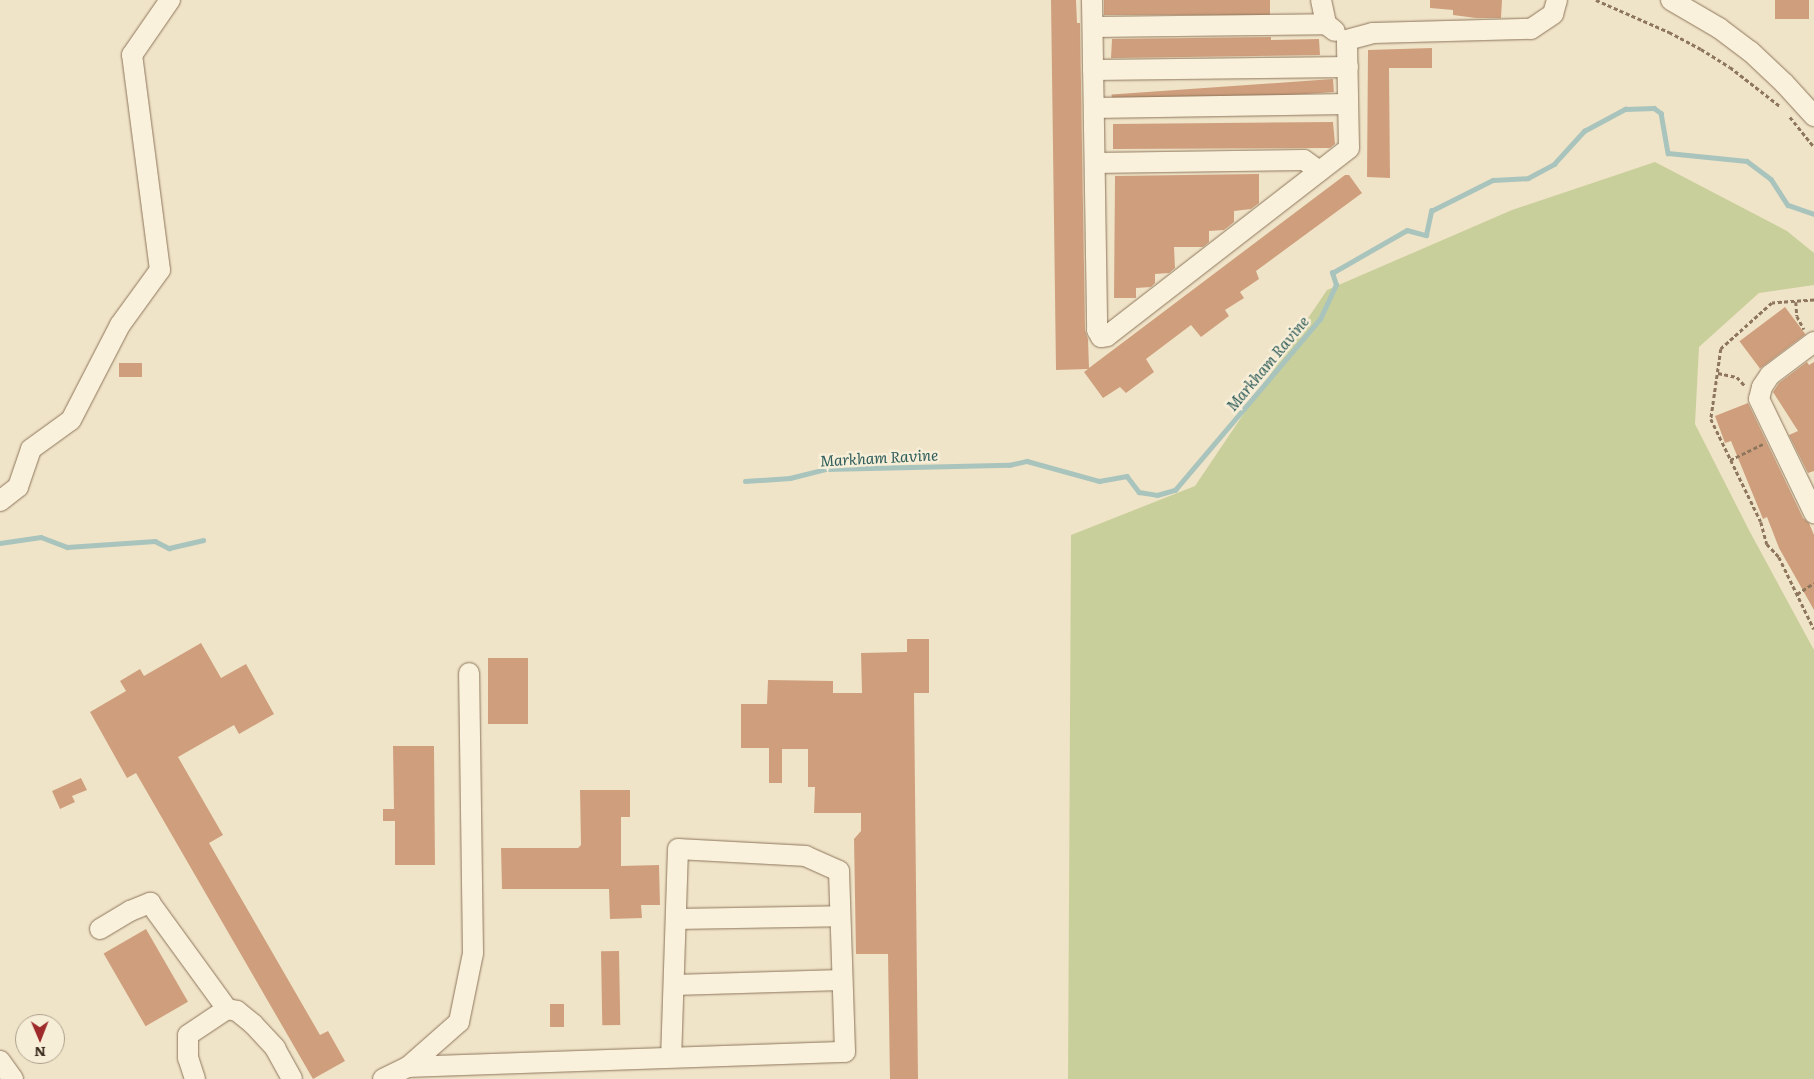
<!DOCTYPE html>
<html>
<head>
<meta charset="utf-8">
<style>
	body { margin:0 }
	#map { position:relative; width:1814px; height:1079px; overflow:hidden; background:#f0e4c8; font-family:Literata,serif }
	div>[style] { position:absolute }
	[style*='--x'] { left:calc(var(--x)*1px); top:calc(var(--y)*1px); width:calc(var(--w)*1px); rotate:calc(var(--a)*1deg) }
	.green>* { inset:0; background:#c9cf9b }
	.stream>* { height:4.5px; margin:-2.25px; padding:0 2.25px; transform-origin:2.25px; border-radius:2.25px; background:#a9c4bc }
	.building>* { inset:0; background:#cf9f7d; transform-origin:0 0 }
	.path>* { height:2.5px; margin-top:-1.25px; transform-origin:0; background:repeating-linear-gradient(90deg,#8d765c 0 4px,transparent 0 6.5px) }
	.roads { filter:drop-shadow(0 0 1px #8d765c) drop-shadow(0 0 1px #8d765c) }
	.minor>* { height:20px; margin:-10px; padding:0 10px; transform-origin:10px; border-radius:10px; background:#faf1dc }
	span { translate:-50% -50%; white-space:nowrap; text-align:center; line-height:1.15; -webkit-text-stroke:5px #f7eed8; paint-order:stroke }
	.water-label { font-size:15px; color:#2f5d5a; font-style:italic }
	.north { position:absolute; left:15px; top:1014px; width:50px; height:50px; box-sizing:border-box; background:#f7eed8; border:1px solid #ada18e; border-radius:50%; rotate:179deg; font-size:14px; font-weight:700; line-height:20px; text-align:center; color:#3d2e20 }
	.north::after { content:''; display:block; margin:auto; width:18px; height:22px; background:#9e2a2b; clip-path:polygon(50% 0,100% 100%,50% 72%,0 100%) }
</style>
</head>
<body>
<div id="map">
	<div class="green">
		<i style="clip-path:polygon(1655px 162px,1787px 231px,1814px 253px,1814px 285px,1759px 293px,1699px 347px,1695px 424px,1750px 532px,1814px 650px,1814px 1079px,1068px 1079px,1071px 535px,1195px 486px,1327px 290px,1512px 210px)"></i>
	</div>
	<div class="stream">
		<i style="--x:745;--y:481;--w:45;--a:-3.8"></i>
		<i style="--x:790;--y:478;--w:37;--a:-14"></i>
		<i style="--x:826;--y:469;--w:183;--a:-1.3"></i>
		<i style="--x:1009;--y:465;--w:18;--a:-13"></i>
		<i style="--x:1027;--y:461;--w:75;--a:15.5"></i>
		<i style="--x:1099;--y:481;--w:28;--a:-10"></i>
		<i style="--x:1127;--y:476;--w:20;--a:53"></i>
		<i style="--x:1139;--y:492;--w:18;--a:9"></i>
		<i style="--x:1157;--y:495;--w:19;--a:-16"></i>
		<i style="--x:1175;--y:490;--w:224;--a:-49.7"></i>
		<i style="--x:1320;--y:319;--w:38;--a:-65"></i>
		<i style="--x:1336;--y:285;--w:13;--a:-108"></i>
		<i style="--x:1332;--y:273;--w:86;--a:-29.8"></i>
		<i style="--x:1407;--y:230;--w:20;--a:15"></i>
		<i style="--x:1426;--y:235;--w:25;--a:-78"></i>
		<i style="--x:1431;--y:211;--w:69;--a:-26.6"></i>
		<i style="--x:1493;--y:180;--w:35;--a:-3"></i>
		<i style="--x:1528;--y:178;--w:30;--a:-28"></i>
		<i style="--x:1554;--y:164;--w:45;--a:-47.7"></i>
		<i style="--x:1584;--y:131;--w:47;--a:-28.2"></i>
		<i style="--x:1625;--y:109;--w:29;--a:-2"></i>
		<i style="--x:1654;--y:108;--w:9;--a:36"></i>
		<i style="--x:1661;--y:113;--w:41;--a:80.1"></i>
		<i style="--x:1668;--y:153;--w:79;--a:5.8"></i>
		<i style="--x:1747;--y:161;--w:30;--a:37"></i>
		<i style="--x:1771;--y:179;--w:31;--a:57"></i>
		<i style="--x:1788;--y:205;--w:28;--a:19"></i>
		<i style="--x:0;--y:543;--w:41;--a:-8.3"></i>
		<i style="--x:41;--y:537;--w:28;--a:21"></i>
		<i style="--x:67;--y:547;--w:88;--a:-3.9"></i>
		<i style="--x:155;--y:541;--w:16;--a:27"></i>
		<i style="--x:169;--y:548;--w:35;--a:-13"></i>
	</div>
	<div class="building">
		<i style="clip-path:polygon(1051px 0,1076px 0,1077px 23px,1080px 23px,1085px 330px,1088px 339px,1089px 368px,1345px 175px,1349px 175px,1362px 193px,1256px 271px,1259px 279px,1240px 292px,1244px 298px,1225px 310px,1229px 316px,1201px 337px,1191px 325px,1146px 359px,1154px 372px,1126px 393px,1120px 387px,1103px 398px,1084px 372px,1088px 369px,1056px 370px)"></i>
		<i style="left:1104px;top:0;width:166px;height:15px"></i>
		<i style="clip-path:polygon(1430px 0,1502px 0,1501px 18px,1476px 18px,1453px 15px,1453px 10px,1430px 8px)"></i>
		<i style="left:1775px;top:0;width:34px;height:19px"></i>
		<i style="clip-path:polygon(1271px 37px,1271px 40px,1319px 39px,1320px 55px,1111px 58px,1112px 39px)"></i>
		<i style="clip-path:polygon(1432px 48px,1432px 68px,1389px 68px,1390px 178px,1367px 177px,1368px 50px)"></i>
		<i style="left:1333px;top:79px;width:13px;height:222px;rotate:86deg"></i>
		<i style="clip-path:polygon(1333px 122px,1335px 144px,1330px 148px,1113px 149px,1113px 124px)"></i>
		<i style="clip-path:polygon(1259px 174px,1259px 203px,1251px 209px,1234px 211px,1234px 222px,1224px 230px,1209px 231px,1209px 242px,1203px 247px,1174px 247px,1175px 268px,1169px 273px,1155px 274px,1155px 283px,1151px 287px,1136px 288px,1136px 298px,1114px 298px,1115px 176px)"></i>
		<i style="left:1785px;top:307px;width:34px;height:57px;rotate:53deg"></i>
		<i style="clip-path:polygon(1807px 362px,1809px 365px,1814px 362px,1814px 471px,1808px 473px,1789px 435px,1798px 431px,1773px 392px,1779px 383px)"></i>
		<i style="left:142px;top:363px;width:14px;height:23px;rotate:90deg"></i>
		<i style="clip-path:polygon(1748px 403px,1803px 518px,1809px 523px,1814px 535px,1814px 610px,1779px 548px,1767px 517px,1763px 519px,1731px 441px,1725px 443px,1715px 416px)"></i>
		<i style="clip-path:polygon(907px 639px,929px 639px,929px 693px,914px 693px,918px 1079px,890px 1079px,888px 954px,856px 954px,854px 839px,861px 831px,861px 813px,814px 813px,815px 787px,808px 787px,808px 749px,782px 749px,782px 783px,769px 783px,769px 748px,741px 748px,741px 704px,767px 704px,768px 680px,833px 681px,833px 693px,862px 693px,861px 653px,907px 652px)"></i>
		<i style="clip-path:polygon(201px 643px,221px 678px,246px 664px,274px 714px,239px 734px,234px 725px,178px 757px,223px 835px,209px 843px,320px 1035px,328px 1031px,345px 1061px,313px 1079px,136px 773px,127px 778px,90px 712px,126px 691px,120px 681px,140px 669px,144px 676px)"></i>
		<i style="left:488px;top:658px;width:40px;height:66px"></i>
		<i style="clip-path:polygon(393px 746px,434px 746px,435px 865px,395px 865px,395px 821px,383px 821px,383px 809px,394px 809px)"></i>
		<i style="clip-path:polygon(81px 778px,87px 790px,72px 796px,75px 802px,60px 809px,52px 791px)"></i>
		<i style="clip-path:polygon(580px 790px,630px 790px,630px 817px,621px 817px,621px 866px,659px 865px,660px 905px,641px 905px,642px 918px,610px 919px,609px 889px,502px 889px,501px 848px,578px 848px,581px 845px)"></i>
		<i style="left:146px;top:929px;width:84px;height:49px;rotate:60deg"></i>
		<i style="left:619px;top:951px;width:74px;height:18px;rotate:89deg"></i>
		<i style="left:550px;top:1004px;width:14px;height:23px"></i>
	</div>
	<div class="path">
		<i style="--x:1596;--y:0;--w:80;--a:23.7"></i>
		<i style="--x:1669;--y:32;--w:36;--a:28"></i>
		<i style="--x:1701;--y:49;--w:34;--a:32"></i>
		<i style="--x:1730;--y:67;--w:63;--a:38"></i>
		<i style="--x:1790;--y:117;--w:38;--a:51"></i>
		<i style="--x:1814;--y:300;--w:42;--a:175.9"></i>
		<i style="--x:1772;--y:303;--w:69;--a:138"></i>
		<i style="--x:1721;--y:349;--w:71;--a:98.1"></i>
		<i style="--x:1711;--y:419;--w:114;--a:64.1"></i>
		<i style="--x:1761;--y:522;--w:23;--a:75"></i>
		<i style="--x:1767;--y:544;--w:18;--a:47"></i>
		<i style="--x:1779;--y:557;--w:80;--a:64.1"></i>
		<i style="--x:1796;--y:302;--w:14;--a:86"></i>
		<i style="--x:1797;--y:316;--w:15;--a:62"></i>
		<i style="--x:1718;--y:373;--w:19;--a:12"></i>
		<i style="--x:1737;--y:377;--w:12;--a:48"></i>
		<i style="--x:1730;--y:460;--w:37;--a:-26"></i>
		<i style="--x:1797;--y:594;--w:20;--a:-33"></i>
	</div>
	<div class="roads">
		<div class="minor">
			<i style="--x:1092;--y:0;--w:330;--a:89.1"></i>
			<i style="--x:1097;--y:330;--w:8;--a:60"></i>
			<i style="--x:1101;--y:337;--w:6;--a:-9"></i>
			<i style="--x:1107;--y:336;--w:306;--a:-37.8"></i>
			<i style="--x:1349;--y:148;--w:108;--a:-91.1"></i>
			<i style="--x:1321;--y:0;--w:25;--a:78"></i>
			<i style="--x:1326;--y:24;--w:11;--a:38"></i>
			<i style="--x:1671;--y:0;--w:56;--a:30.3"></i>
			<i style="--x:1719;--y:28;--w:39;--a:37"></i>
			<i style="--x:1750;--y:51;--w:47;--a:43.3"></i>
			<i style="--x:1784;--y:83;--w:45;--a:47.7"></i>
			<i style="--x:1093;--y:27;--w:233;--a:-0.7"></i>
			<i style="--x:1347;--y:40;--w:27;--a:-15"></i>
			<i style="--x:1373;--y:33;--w:158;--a:-1.5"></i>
			<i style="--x:1531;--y:29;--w:27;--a:-34"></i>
			<i style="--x:1553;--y:14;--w:15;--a:-74"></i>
			<i style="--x:1093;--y:70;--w:255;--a:-0.7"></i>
			<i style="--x:1094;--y:108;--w:254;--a:-0.9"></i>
			<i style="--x:1095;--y:163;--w:209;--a:-0.8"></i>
			<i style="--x:1304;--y:160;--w:19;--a:36"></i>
			<i style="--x:1814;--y:342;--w:55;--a:143.1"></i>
			<i style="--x:1770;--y:375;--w:14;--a:124"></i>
			<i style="--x:1762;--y:387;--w:12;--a:104"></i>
			<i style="--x:1759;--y:399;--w:127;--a:64.2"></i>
			<i style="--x:0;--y:501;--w:23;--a:-38"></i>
			<i style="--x:18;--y:487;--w:40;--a:-71.1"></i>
			<i style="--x:31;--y:449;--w:49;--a:-35.9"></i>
			<i style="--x:71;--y:420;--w:107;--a:-62.7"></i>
			<i style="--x:120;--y:325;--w:68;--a:-54"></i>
			<i style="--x:160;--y:270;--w:217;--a:-97.4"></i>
			<i style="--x:132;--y:55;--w:67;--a:-55.4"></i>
			<i style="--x:676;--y:919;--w:164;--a:-1"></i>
			<i style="--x:100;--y:929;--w:35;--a:-31"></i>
			<i style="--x:130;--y:911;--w:22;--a:-22"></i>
			<i style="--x:150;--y:903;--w:131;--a:54"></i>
			<i style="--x:674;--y:985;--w:168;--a:-1.7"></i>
			<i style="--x:0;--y:1061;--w:22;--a:54"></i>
			<i style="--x:408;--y:1067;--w:68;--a:-41.4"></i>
			<i style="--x:459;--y:1022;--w:70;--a:-78.5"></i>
			<i style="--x:473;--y:953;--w:280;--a:-90.8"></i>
			<i style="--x:195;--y:1079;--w:22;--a:-108"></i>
			<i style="--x:188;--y:1058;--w:23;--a:-90"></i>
			<i style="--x:188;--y:1035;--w:47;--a:-33.7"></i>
			<i style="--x:227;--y:1009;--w:10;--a:11"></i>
			<i style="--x:237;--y:1011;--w:21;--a:39"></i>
			<i style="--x:253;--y:1024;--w:33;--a:47"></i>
			<i style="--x:275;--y:1048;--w:35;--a:61"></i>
			<i style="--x:383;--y:1079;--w:28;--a:-26"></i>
			<i style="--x:408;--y:1067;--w:437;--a:-2"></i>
			<i style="--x:845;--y:1052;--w:181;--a:-91.9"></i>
			<i style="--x:839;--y:871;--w:36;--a:-156"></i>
			<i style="--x:806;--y:856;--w:128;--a:-176.9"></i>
			<i style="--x:678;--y:849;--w:208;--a:91.9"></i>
		</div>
	</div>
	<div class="water-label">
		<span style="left:1267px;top:363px;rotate:-50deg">Markham Ravine</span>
		<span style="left:879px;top:457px;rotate:-3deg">Markham Ravine</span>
	</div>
	<div class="north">N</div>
</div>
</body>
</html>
